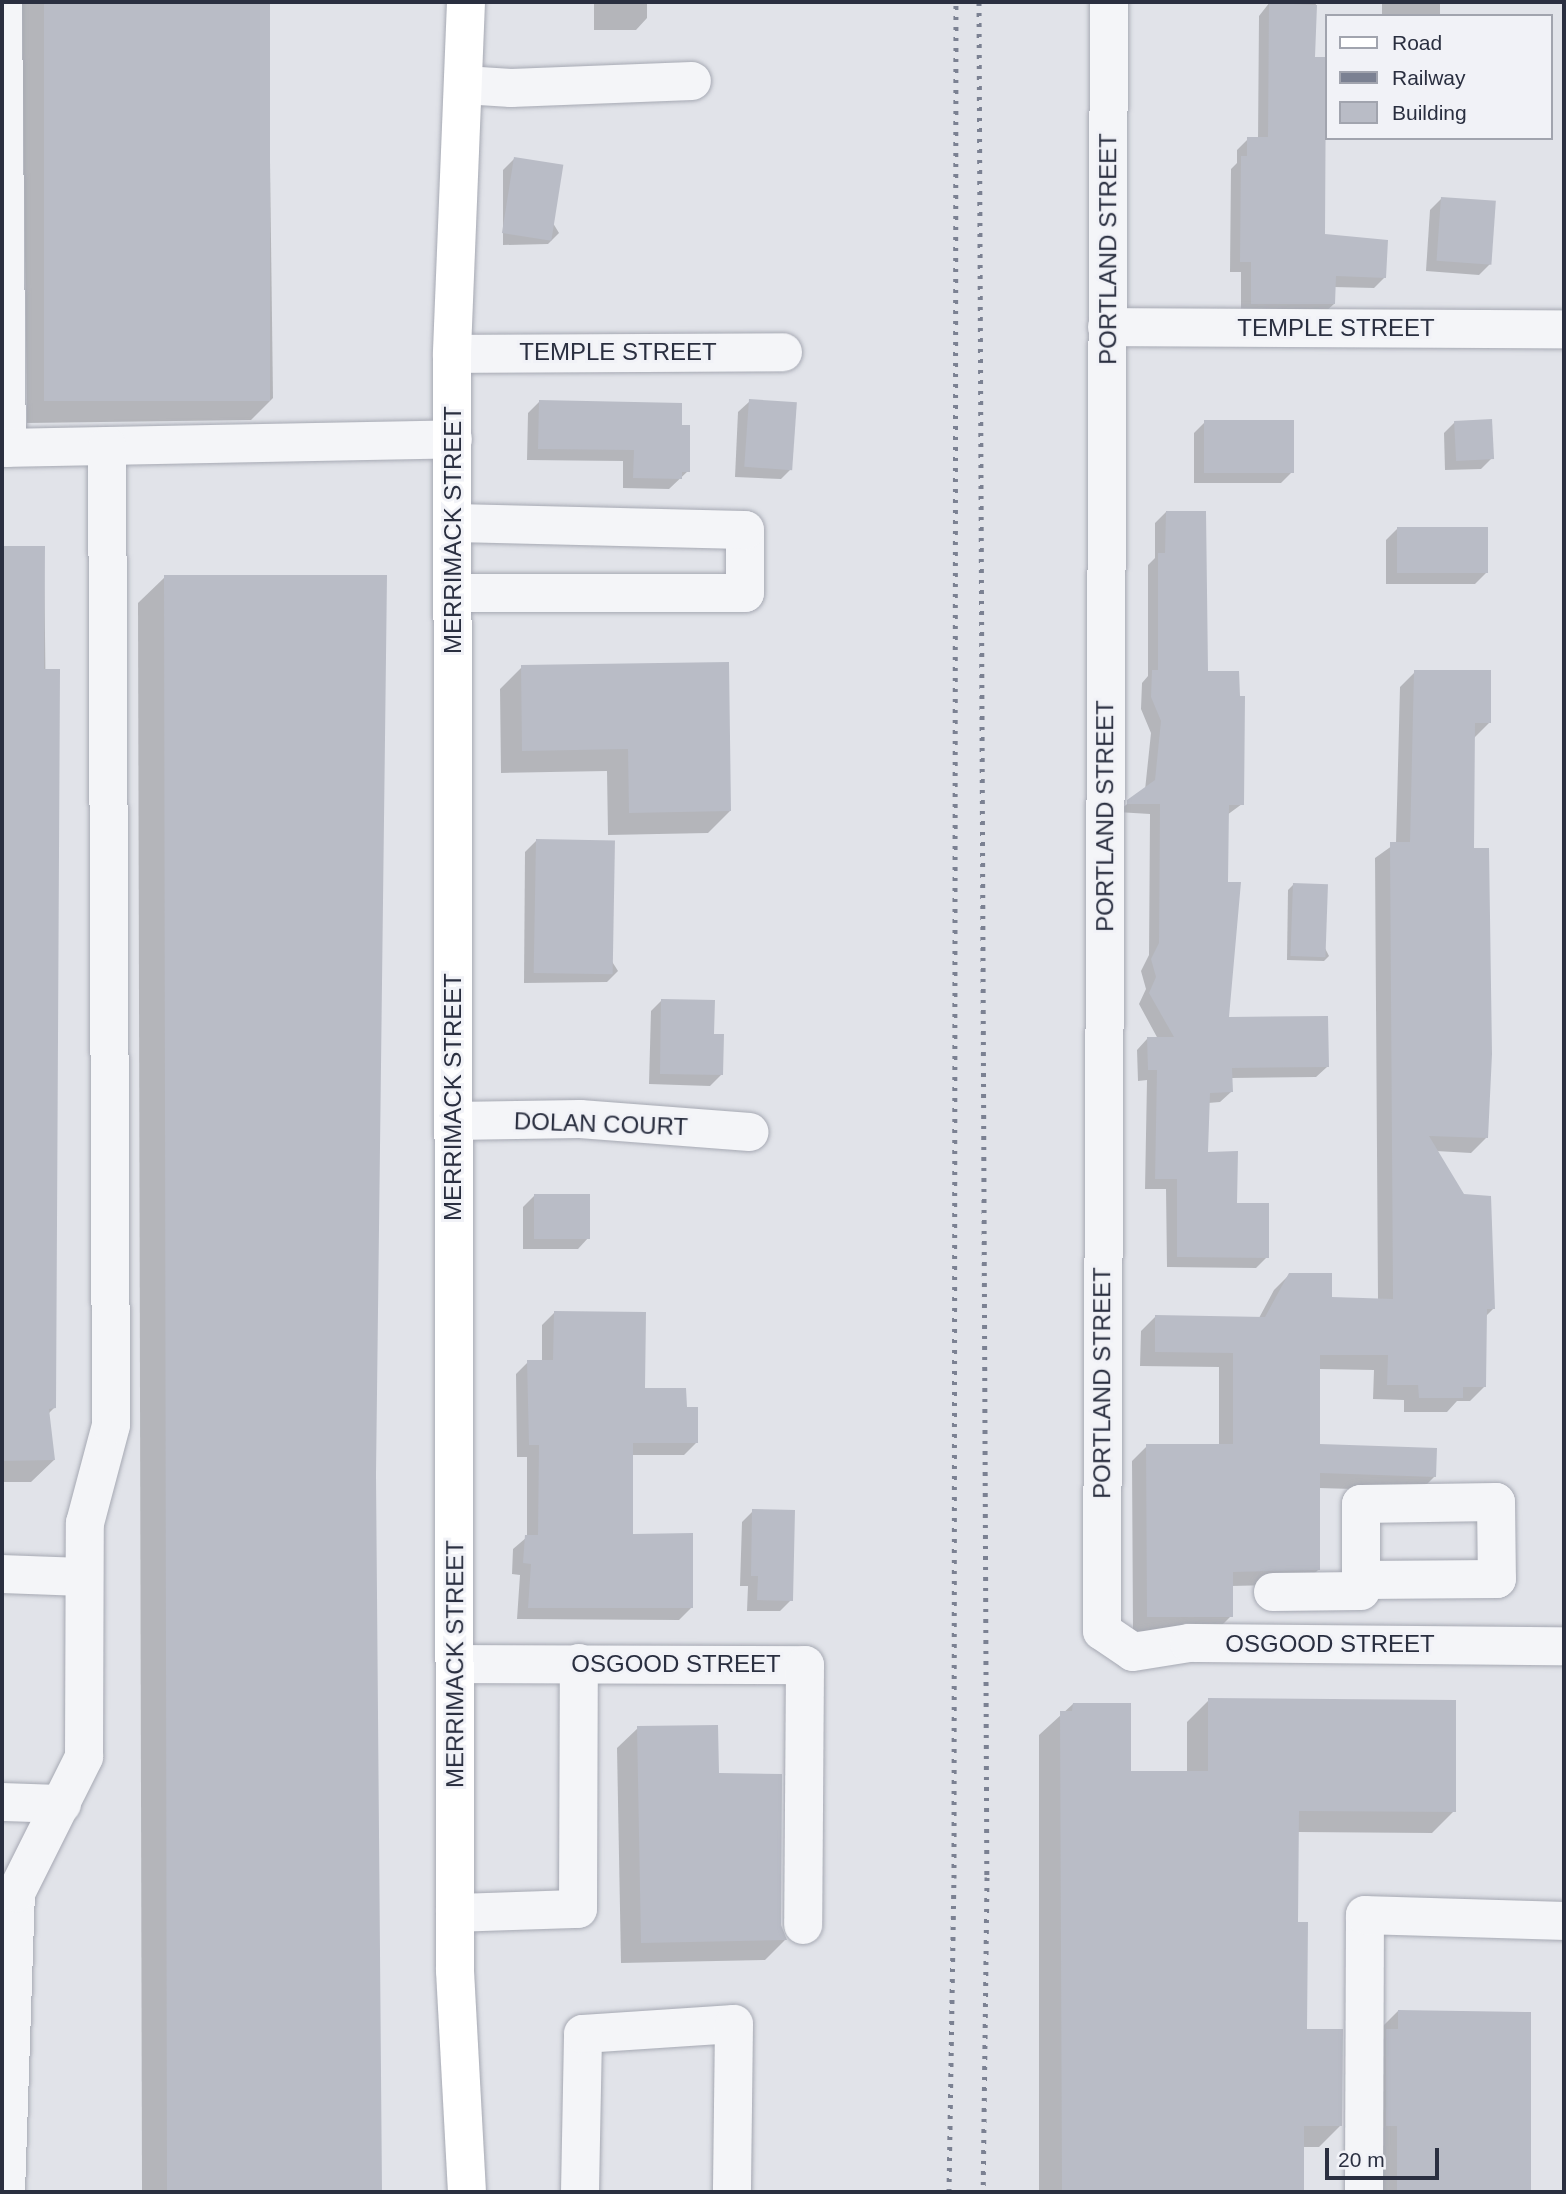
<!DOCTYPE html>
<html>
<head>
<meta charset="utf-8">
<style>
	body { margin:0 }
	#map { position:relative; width:1566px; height:2194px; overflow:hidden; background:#e1e3e9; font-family:Helvetica,sans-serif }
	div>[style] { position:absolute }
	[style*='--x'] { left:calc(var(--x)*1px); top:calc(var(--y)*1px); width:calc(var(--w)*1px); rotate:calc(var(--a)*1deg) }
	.shadow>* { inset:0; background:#0003; transform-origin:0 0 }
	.building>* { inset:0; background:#b9bcc6; transform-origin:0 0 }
	.roads { filter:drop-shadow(0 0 2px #a6a9b3) drop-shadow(0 0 2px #a6a9b3) }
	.minor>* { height:38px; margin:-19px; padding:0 19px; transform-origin:19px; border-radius:19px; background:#f4f5f8 }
	.major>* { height:38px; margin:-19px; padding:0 19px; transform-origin:19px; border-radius:19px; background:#fff }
	.rail>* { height:5px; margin-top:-2.5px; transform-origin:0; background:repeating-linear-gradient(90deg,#7b8192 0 3.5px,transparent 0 10.5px) }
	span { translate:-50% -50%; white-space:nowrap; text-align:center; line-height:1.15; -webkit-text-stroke:6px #f1f2f7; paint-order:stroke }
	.street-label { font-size:24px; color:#2a2f40 }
	.frame { position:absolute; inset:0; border:4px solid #2a2f40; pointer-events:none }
	.legend { position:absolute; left:1325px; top:14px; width:228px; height:126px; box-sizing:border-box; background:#f1f2f7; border:2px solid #a1a4ae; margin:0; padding:9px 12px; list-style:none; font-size:21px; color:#2a2f40 }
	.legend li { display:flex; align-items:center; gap:14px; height:35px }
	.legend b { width:35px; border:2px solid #a1a4ae }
	.scale { position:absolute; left:1325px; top:2148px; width:114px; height:32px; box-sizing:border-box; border:4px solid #2a2f40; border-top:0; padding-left:9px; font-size:21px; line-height:24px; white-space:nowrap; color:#2a2f40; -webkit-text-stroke:5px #f1f2f7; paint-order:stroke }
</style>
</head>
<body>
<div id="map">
	<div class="shadow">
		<i style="clip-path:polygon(22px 2px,268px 2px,273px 398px,251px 420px,27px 423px)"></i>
		<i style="clip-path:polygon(579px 2px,647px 2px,647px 18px,636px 30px,594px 30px,594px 3px)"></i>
		<i style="clip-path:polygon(1270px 2px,1316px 2px,1313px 59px,1326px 59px,1323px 236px,1385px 277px,1374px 288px,1334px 287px,1334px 304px,1323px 314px,1241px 314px,1241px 272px,1230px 272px,1231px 169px,1237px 163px,1237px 150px,1248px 139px,1258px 139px,1259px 16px)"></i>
		<i style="left:1382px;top:2px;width:58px;height:14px"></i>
		<i style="clip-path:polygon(514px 159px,559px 233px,548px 244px,503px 245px,503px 170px)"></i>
		<i style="clip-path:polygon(1442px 198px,1490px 264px,1479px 275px,1426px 271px,1430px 210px)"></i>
		<i style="clip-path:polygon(750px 401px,792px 468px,781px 479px,735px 477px,738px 412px)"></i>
		<i style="clip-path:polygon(539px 402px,680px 426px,688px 471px,669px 489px,623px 488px,623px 461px,527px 460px,528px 413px)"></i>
		<i style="clip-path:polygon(1205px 422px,1292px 472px,1281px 483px,1194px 483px,1194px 433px)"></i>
		<i style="clip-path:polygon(1455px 422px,1492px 458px,1481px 469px,1445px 470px,1444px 433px)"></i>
		<i style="clip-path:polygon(1166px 512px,1242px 804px,1227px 815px,1227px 1019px,1327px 1067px,1316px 1077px,1231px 1078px,1231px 1092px,1220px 1102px,1208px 1103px,1207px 1153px,1267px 1257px,1256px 1268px,1167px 1267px,1166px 1189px,1145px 1189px,1147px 1080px,1138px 1081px,1137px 1050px,1147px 1039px,1158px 1039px,1139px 1004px,1146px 989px,1141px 971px,1149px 955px,1150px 814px,1117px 812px,1145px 790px,1151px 733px,1141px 709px,1142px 683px,1148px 676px,1148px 565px,1155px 558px,1155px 523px)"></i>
		<i style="clip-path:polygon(1398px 528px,1486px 573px,1475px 584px,1386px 584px,1386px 540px)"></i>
		<i style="clip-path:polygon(2px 548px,44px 548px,54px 1408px,48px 1414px,54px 1460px,31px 1482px,2px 1482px)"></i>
		<i style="clip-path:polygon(165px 577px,374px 1475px,379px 2192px,142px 2192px,138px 603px)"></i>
		<i style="clip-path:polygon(522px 667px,730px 811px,708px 833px,608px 835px,607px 771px,501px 773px,500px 689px)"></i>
		<i style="clip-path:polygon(1415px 672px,1489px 723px,1473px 739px,1473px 850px,1486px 1138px,1471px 1153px,1436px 1151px,1494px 1308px,1485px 1317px,1485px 1386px,1470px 1401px,1457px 1401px,1447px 1412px,1404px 1412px,1404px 1400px,1373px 1399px,1374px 1370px,1319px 1369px,1319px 1445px,1435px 1476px,1420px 1491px,1319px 1488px,1319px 1569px,1304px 1584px,1231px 1586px,1231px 1616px,1216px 1631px,1133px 1631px,1132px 1461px,1147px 1446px,1219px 1446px,1219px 1367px,1140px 1366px,1141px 1331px,1156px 1316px,1259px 1318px,1274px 1290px,1290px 1274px,1330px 1299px,1378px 1300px,1375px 858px,1396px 843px,1400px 687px)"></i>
		<i style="clip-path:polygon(536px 841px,618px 971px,607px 982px,524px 983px,525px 852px)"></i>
		<i style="clip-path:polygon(1293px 885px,1329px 956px,1324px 961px,1287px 960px,1288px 890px)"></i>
		<i style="clip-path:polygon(662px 1000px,712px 1036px,722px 1074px,710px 1086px,649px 1084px,651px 1011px)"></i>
		<i style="clip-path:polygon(534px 1196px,589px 1237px,578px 1249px,523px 1249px,523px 1207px)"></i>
		<i style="clip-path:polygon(554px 1313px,644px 1390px,685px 1409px,696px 1443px,684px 1455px,631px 1455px,631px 1536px,691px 1608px,679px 1620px,517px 1619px,520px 1575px,512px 1574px,513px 1549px,527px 1537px,527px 1457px,517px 1457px,516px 1374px,528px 1362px,542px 1362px,542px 1325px)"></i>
		<i style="clip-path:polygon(753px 1511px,791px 1600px,780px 1611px,747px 1611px,748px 1586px,740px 1586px,742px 1522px)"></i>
		<i style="clip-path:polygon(1209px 1700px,1454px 1811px,1432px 1833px,1297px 1832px,1296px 1924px,1305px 2031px,1341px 2125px,1319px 2147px,1302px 2147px,1302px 2192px,1039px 2192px,1039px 1735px,1073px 1704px,1129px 1773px,1187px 1773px,1187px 1722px)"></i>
		<i style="clip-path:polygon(638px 1728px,717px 1775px,785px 1940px,765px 1960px,621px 1963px,617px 1748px)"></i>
		<i style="clip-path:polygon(1398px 2011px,1529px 2014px,1529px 2192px,1376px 2192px,1376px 2033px)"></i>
	</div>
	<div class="building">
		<i style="left:44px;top:2px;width:226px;height:399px"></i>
		<i style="clip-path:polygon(1269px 3px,1317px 5px,1315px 57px,1326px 57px,1325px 234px,1388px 240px,1386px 278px,1336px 276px,1335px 304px,1251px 304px,1251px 262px,1240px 262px,1241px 156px,1247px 156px,1247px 137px,1268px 137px)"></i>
		<i style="left:514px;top:157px;width:50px;height:77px;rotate:9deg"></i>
		<i style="left:1441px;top:197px;width:55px;height:64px;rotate:4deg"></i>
		<i style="left:749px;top:399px;width:48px;height:68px;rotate:4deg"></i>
		<i style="clip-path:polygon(539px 400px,682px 403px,682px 425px,690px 425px,690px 472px,682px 472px,682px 479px,633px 478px,634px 450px,538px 449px)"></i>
		<i style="left:1492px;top:419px;width:40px;height:38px;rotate:87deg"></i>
		<i style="left:1204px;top:420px;width:90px;height:53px"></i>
		<i style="clip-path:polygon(1166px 511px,1206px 511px,1208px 671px,1239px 671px,1240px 696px,1245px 696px,1244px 805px,1229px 805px,1228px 882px,1241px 882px,1229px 1017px,1328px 1016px,1329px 1067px,1232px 1068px,1233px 1092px,1210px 1093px,1208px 1152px,1238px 1151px,1237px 1203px,1269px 1203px,1269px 1258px,1177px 1257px,1177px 1179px,1155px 1179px,1157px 1070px,1148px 1070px,1147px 1037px,1174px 1037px,1149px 993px,1156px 977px,1151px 959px,1159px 943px,1160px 804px,1127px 804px,1127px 800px,1155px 780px,1161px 721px,1151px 697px,1152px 670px,1158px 670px,1158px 553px,1165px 553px)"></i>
		<i style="left:1397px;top:527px;width:91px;height:46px"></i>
		<i style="clip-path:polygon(2px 546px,45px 546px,44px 669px,60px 669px,56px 1408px,49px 1409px,55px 1460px,2px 1461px)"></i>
		<i style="clip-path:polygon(164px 575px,387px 575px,376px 1475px,382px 2192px,167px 2192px)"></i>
		<i style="clip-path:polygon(729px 662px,731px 811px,629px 813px,628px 749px,522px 751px,521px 665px)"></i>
		<i style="clip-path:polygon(1414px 670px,1491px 670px,1491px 723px,1475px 723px,1474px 848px,1489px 848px,1492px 1054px,1488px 1138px,1429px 1136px,1464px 1194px,1491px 1196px,1495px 1309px,1487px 1309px,1486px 1387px,1463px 1387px,1463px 1398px,1419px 1398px,1418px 1385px,1387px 1385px,1388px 1355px,1320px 1355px,1320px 1444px,1437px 1448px,1436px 1477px,1320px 1473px,1320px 1570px,1233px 1572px,1233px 1617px,1147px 1617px,1146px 1444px,1233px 1444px,1233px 1353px,1155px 1352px,1155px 1315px,1265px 1317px,1289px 1273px,1332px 1273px,1332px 1297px,1393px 1299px,1390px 842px,1410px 842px)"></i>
		<i style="left:536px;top:839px;width:79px;height:134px;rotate:1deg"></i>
		<i style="left:1293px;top:883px;width:35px;height:73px;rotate:2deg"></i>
		<i style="clip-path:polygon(661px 999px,715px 1000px,714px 1034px,724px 1034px,723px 1075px,660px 1074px)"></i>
		<i style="left:534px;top:1194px;width:56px;height:45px"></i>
		<i style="clip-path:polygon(554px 1311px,646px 1312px,645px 1388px,686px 1388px,687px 1407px,698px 1407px,698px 1443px,633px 1443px,633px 1534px,693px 1533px,693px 1608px,528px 1608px,531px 1564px,523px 1563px,525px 1535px,538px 1535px,539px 1445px,529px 1445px,527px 1360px,553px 1360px)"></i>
		<i style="clip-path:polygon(752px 1509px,795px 1510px,793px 1601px,757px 1600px,758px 1576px,751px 1576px)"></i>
		<i style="clip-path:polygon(1208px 1698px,1456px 1700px,1456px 1812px,1299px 1811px,1298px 1922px,1308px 1922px,1307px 2029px,1343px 2029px,1342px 2126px,1304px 2126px,1304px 2192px,1062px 2192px,1060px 1711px,1072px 1711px,1073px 1703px,1131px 1703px,1131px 1771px,1208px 1771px)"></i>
		<i style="clip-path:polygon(718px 1725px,719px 1773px,782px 1774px,781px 1925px,787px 1940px,641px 1943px,637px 1726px)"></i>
		<i style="clip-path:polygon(1398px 2010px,1531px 2012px,1531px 2192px,1397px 2192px,1397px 2126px,1386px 2126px,1386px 2029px,1398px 2029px)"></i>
	</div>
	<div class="roads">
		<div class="minor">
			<i style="--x:3;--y:2;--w:446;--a:89.5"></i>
			<i style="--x:1109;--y:2;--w:1629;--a:90.25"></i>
			<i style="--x:1102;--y:1631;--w:37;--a:34"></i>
			<i style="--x:1133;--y:1652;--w:57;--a:-9.1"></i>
			<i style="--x:1189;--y:1643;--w:375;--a:0.5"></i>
			<i style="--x:464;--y:85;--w:47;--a:3.7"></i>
			<i style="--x:511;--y:88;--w:181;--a:-2.2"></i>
			<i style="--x:1107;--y:327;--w:457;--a:0.3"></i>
			<i style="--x:452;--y:354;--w:331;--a:-0.3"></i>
			<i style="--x:2;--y:448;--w:451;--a:-1.1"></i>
			<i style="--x:453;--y:593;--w:292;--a:0"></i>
			<i style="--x:745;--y:593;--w:63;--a:-90"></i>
			<i style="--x:745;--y:530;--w:291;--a:-178.6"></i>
			<i style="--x:453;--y:1121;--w:127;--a:-0.9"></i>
			<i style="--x:580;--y:1119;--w:170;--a:4.4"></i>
			<i style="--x:1496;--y:1502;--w:77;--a:89.3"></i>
			<i style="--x:1497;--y:1579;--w:136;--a:179.6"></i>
			<i style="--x:1361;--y:1580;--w:76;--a:-90"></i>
			<i style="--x:1361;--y:1504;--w:135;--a:-0.8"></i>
			<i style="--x:2;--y:1574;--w:82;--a:2.1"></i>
			<i style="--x:1273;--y:1592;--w:88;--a:-0.7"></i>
			<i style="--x:455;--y:1664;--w:350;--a:0.2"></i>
			<i style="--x:805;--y:1665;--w:260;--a:90.4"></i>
			<i style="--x:2;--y:1802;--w:60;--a:1.9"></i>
			<i style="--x:455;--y:1913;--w:123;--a:-1.9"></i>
			<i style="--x:578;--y:1909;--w:246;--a:-89.8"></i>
			<i style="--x:6;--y:2192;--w:299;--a:-88.1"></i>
			<i style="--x:16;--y:1893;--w:152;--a:-63.4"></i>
			<i style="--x:84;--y:1757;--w:234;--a:-89.8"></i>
			<i style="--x:85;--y:1523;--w:101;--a:-75.1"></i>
			<i style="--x:111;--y:1425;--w:979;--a:-90.23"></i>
			<i style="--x:580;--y:2192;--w:158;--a:-88.9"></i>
			<i style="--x:583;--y:2034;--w:151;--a:-3.8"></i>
			<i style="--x:734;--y:2024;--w:168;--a:90.7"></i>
			<i style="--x:1364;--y:2192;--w:277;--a:-89.8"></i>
			<i style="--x:1365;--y:1915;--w:199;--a:1.7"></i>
		</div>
		<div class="major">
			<i style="--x:466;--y:2;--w:352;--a:92.3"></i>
			<i style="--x:452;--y:354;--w:1617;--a:89.89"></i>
			<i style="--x:455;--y:1971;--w:221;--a:86.9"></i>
		</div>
	</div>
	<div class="rail">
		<i style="--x:979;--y:2;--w:1875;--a:89.76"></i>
		<i style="--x:987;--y:1877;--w:315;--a:90.7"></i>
		<i style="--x:949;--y:2192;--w:314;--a:-89.1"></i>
		<i style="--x:954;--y:1878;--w:1876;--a:-89.94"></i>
	</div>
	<div class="street-label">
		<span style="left:1108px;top:249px;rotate:-90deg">PORTLAND STREET</span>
		<span style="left:1336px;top:328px">TEMPLE STREET</span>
		<span style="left:618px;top:352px">TEMPLE STREET</span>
		<span style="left:453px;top:530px;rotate:-90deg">MERRIMACK STREET</span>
		<span style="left:1105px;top:816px;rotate:-90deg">PORTLAND STREET</span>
		<span style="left:453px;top:1097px;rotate:-90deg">MERRIMACK STREET</span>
		<span style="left:601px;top:1124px;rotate:2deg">DOLAN COURT</span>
		<span style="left:1102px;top:1383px;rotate:-90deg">PORTLAND STREET</span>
		<span style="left:1330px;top:1644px">OSGOOD STREET</span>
		<span style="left:455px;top:1664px;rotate:-90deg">MERRIMACK STREET</span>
		<span style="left:676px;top:1664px">OSGOOD STREET</span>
	</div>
	<div class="frame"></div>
	<ul class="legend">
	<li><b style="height:9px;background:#fff"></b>Road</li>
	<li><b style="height:9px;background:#7b8192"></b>Railway</li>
	<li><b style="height:19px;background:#b9bcc6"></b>Building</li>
	</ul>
	<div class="scale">20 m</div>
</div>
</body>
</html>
